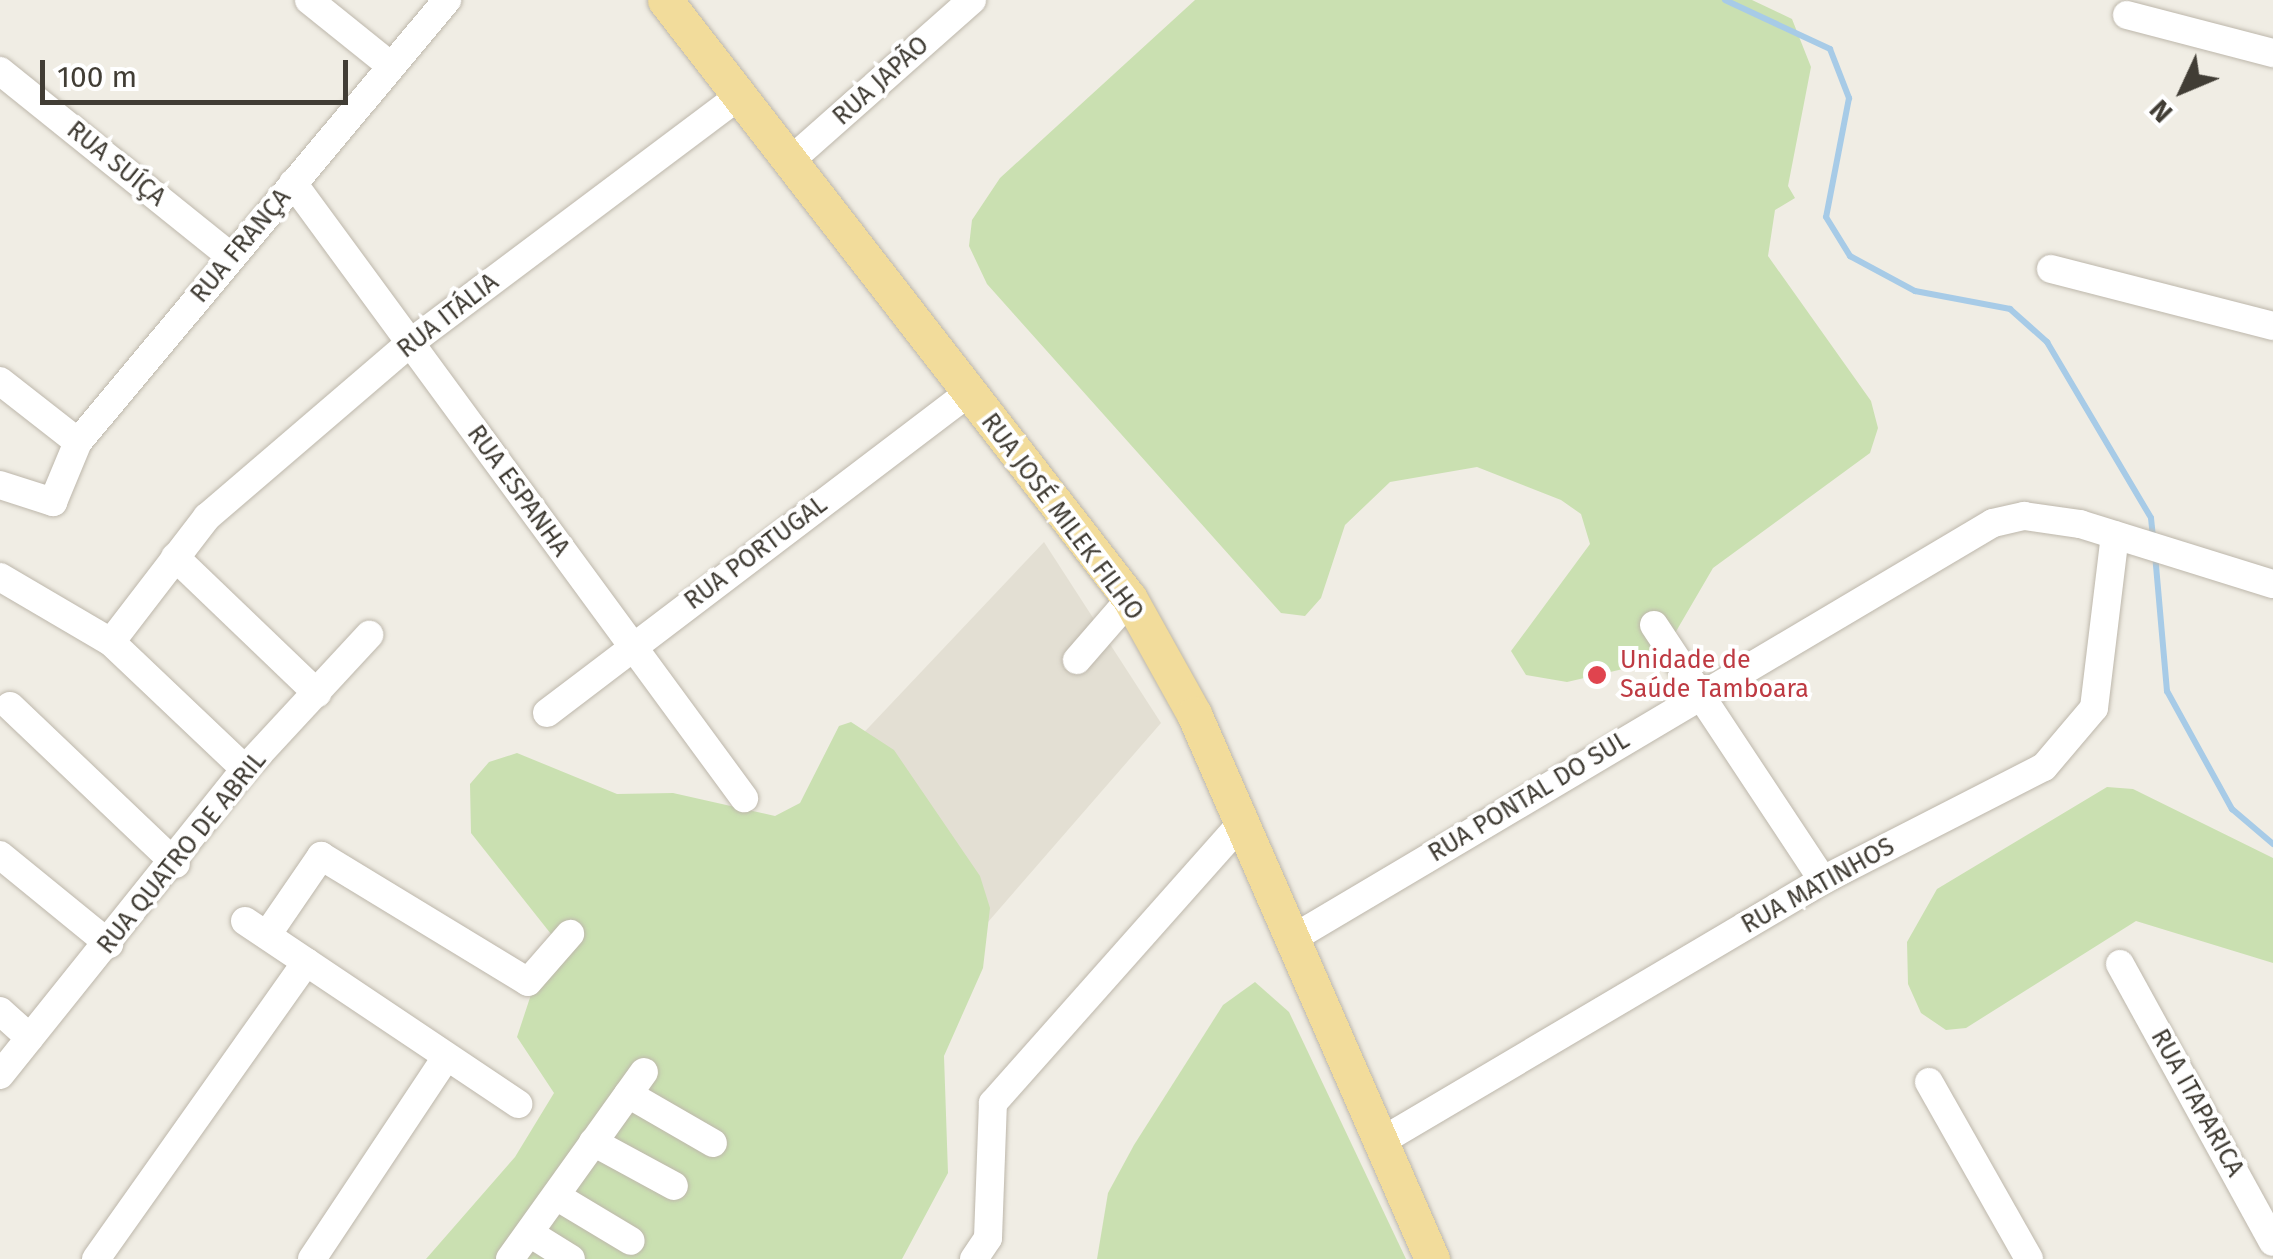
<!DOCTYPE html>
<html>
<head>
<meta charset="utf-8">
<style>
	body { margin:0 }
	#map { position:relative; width:2273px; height:1259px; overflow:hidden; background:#f0ede4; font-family:"Fira Sans",sans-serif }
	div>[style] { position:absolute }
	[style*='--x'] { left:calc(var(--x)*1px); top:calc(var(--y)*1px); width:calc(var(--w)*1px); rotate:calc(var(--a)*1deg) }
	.residential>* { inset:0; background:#e3dfd3 }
	.green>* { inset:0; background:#cae0b1 }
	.stream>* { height:6px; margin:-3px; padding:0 3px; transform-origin:3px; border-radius:3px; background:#a7cbe7 }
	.roads { filter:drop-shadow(0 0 2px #bdb7ab) drop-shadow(0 0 2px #bdb7ab) }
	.minor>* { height:28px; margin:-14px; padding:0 14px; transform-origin:14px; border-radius:14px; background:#fff }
	.major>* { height:35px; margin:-17.5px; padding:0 17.5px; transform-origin:17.5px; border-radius:17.5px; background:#f2dc9b }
	.dots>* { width:28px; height:28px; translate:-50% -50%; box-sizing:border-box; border:5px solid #fff; border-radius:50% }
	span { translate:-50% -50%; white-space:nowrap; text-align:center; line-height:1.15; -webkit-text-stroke:8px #fff; paint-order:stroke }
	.street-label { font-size:25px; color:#413d35 }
	.health-label { font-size:25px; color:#be3a42 }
	.left { translate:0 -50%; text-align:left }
	.north { position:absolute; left:2133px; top:40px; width:100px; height:100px; -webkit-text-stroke:8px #fff; paint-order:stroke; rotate:226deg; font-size:28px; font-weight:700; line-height:40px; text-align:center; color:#413d35 }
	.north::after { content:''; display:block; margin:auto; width:35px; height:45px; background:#413d35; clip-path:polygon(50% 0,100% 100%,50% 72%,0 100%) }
	.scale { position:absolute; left:40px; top:60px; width:308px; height:45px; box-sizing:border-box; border:5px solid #413d35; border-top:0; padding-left:12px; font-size:30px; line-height:35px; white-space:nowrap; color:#413d35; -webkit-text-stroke:8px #fff; paint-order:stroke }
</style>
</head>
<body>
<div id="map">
	<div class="residential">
		<i style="clip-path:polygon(1044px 542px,1161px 723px,962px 952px,819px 780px)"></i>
	</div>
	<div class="green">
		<i style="clip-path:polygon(1195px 0,1752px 0,1792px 19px,1811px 67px,1788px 186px,1795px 198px,1775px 210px,1768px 256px,1871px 401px,1878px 428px,1870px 453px,1713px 568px,1664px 652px,1636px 666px,1567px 682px,1526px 675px,1511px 651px,1590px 544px,1581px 514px,1561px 500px,1477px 467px,1390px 482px,1345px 525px,1321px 598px,1305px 616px,1281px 613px,987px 284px,969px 246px,972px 220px,1000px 178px)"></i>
		<i style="clip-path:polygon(851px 722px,894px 750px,980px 876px,990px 908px,983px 968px,944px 1056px,948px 1173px,902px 1259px,426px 1259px,515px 1157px,554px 1093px,517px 1037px,551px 934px,471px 833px,470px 784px,489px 762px,517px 753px,617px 794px,673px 793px,775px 816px,800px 803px,839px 726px)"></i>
		<i style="clip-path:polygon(2107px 787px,2133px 789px,2273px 858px,2273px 963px,2136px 921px,1966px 1028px,1946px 1030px,1921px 1013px,1908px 984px,1907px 942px,1937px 889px)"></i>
		<i style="clip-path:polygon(1255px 982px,1289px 1012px,1406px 1259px,1097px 1259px,1108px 1193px,1134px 1145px,1223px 1005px)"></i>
	</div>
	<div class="stream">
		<i style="--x:1725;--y:0;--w:116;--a:25"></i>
		<i style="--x:1830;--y:49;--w:53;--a:68.8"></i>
		<i style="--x:1849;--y:98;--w:121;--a:100.9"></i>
		<i style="--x:1826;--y:217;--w:46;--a:58.4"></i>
		<i style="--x:1850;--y:256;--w:74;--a:28.3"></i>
		<i style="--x:1915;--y:291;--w:97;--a:10.7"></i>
		<i style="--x:2010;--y:309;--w:50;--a:41.7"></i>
		<i style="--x:2047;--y:342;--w:204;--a:59.4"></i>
		<i style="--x:2151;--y:518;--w:18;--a:84"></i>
		<i style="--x:2155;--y:554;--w:138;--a:85"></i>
		<i style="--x:2167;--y:691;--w:135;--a:61.2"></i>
		<i style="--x:2232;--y:809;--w:54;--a:40.5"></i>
	</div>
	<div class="roads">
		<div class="minor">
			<i style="--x:309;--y:0;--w:105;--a:38.8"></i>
			<i style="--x:2127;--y:15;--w:151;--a:14.6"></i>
			<i style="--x:0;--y:71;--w:297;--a:38.8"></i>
			<i style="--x:790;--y:161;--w:243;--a:-41.5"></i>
			<i style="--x:293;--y:183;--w:763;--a:53.75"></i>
			<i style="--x:2051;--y:269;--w:229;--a:14.4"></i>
			<i style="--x:0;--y:381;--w:99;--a:38"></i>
			<i style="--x:0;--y:485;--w:56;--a:17.8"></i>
			<i style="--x:53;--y:502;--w:65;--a:-67.4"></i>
			<i style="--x:78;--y:442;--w:576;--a:-50.14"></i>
			<i style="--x:175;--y:557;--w:197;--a:43.8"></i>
			<i style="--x:0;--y:577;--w:129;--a:30.4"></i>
			<i style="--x:111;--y:642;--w:185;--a:43.5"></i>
			<i style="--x:1654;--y:625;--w:306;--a:56.5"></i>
			<i style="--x:111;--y:642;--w:158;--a:-52.5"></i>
			<i style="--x:207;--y:517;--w:267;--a:-40.6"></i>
			<i style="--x:410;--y:343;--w:411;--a:-36.9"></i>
			<i style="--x:1077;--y:660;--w:81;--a:-49"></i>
			<i style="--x:10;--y:706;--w:229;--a:43.6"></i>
			<i style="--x:547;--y:713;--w:527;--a:-37.22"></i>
			<i style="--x:0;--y:855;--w:141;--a:39.2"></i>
			<i style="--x:245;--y:921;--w:329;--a:33.8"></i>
			<i style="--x:267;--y:935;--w:96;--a:-55.6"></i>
			<i style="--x:321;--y:856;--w:242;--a:31.3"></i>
			<i style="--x:528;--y:982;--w:64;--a:-48.8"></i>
			<i style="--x:1290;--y:940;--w:817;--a:-30.68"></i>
			<i style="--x:1993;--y:523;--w:32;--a:-13"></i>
			<i style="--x:2024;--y:516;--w:57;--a:8.1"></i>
			<i style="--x:2080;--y:524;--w:202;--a:17.3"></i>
			<i style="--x:2120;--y:964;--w:317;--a:61.2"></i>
			<i style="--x:0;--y:1011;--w:40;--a:42"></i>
			<i style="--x:0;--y:1075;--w:392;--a:-51.3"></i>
			<i style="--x:245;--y:769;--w:183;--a:-47.2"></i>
			<i style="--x:1929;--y:1082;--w:203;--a:60.5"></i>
			<i style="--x:628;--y:1094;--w:98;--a:30"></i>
			<i style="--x:593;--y:1142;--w:92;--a:28.5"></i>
			<i style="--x:1380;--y:1142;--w:515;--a:-30.6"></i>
			<i style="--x:1823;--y:880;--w:248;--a:-27.1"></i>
			<i style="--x:2044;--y:767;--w:77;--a:-49.7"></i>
			<i style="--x:2094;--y:708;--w:174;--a:-83.1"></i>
			<i style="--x:556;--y:1196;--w:87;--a:31"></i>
			<i style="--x:531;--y:1234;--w:47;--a:32"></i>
			<i style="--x:96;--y:1259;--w:364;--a:-54.7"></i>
			<i style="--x:312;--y:1259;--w:242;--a:-56.4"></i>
			<i style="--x:510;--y:1259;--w:230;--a:-54.4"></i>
			<i style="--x:974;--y:1259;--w:25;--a:-56"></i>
			<i style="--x:988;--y:1238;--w:135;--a:-87.9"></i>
			<i style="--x:993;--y:1103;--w:370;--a:-48.4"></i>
		</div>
		<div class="major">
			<i style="--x:665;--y:0;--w:758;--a:52.18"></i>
			<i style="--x:1130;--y:599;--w:132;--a:60.9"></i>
			<i style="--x:1194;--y:714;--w:595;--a:66.41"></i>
		</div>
	</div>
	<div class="dots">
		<i style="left:1597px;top:675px;background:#e0444e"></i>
	</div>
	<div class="street-label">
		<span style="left:881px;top:81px;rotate:-42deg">RUA JAPÃO</span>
		<span style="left:116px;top:164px;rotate:39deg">RUA SUÍÇA</span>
		<span style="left:241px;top:246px;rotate:-50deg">RUA FRANÇA</span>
		<span style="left:448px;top:316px;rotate:-38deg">RUA ITÁLIA</span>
		<span style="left:518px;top:491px;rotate:54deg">RUA ESPANHA</span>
		<span style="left:1062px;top:517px;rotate:53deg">RUA JOSÉ MILEK FILHO</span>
		<span style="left:756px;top:553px;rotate:-37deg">RUA PORTUGAL</span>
		<span style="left:1529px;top:797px;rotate:-31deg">RUA PONTAL DO SUL</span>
		<span style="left:182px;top:853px;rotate:-51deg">RUA QUATRO DE ABRIL</span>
		<span style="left:1818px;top:886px;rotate:-29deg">RUA MATINHOS</span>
		<span style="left:2197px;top:1103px;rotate:61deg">RUA ITAPARICA</span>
	</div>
	<div class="health-label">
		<span class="left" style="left:1620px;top:675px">Unidade de<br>Saúde Tamboara</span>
	</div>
	<div class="north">N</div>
	<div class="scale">100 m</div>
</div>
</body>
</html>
